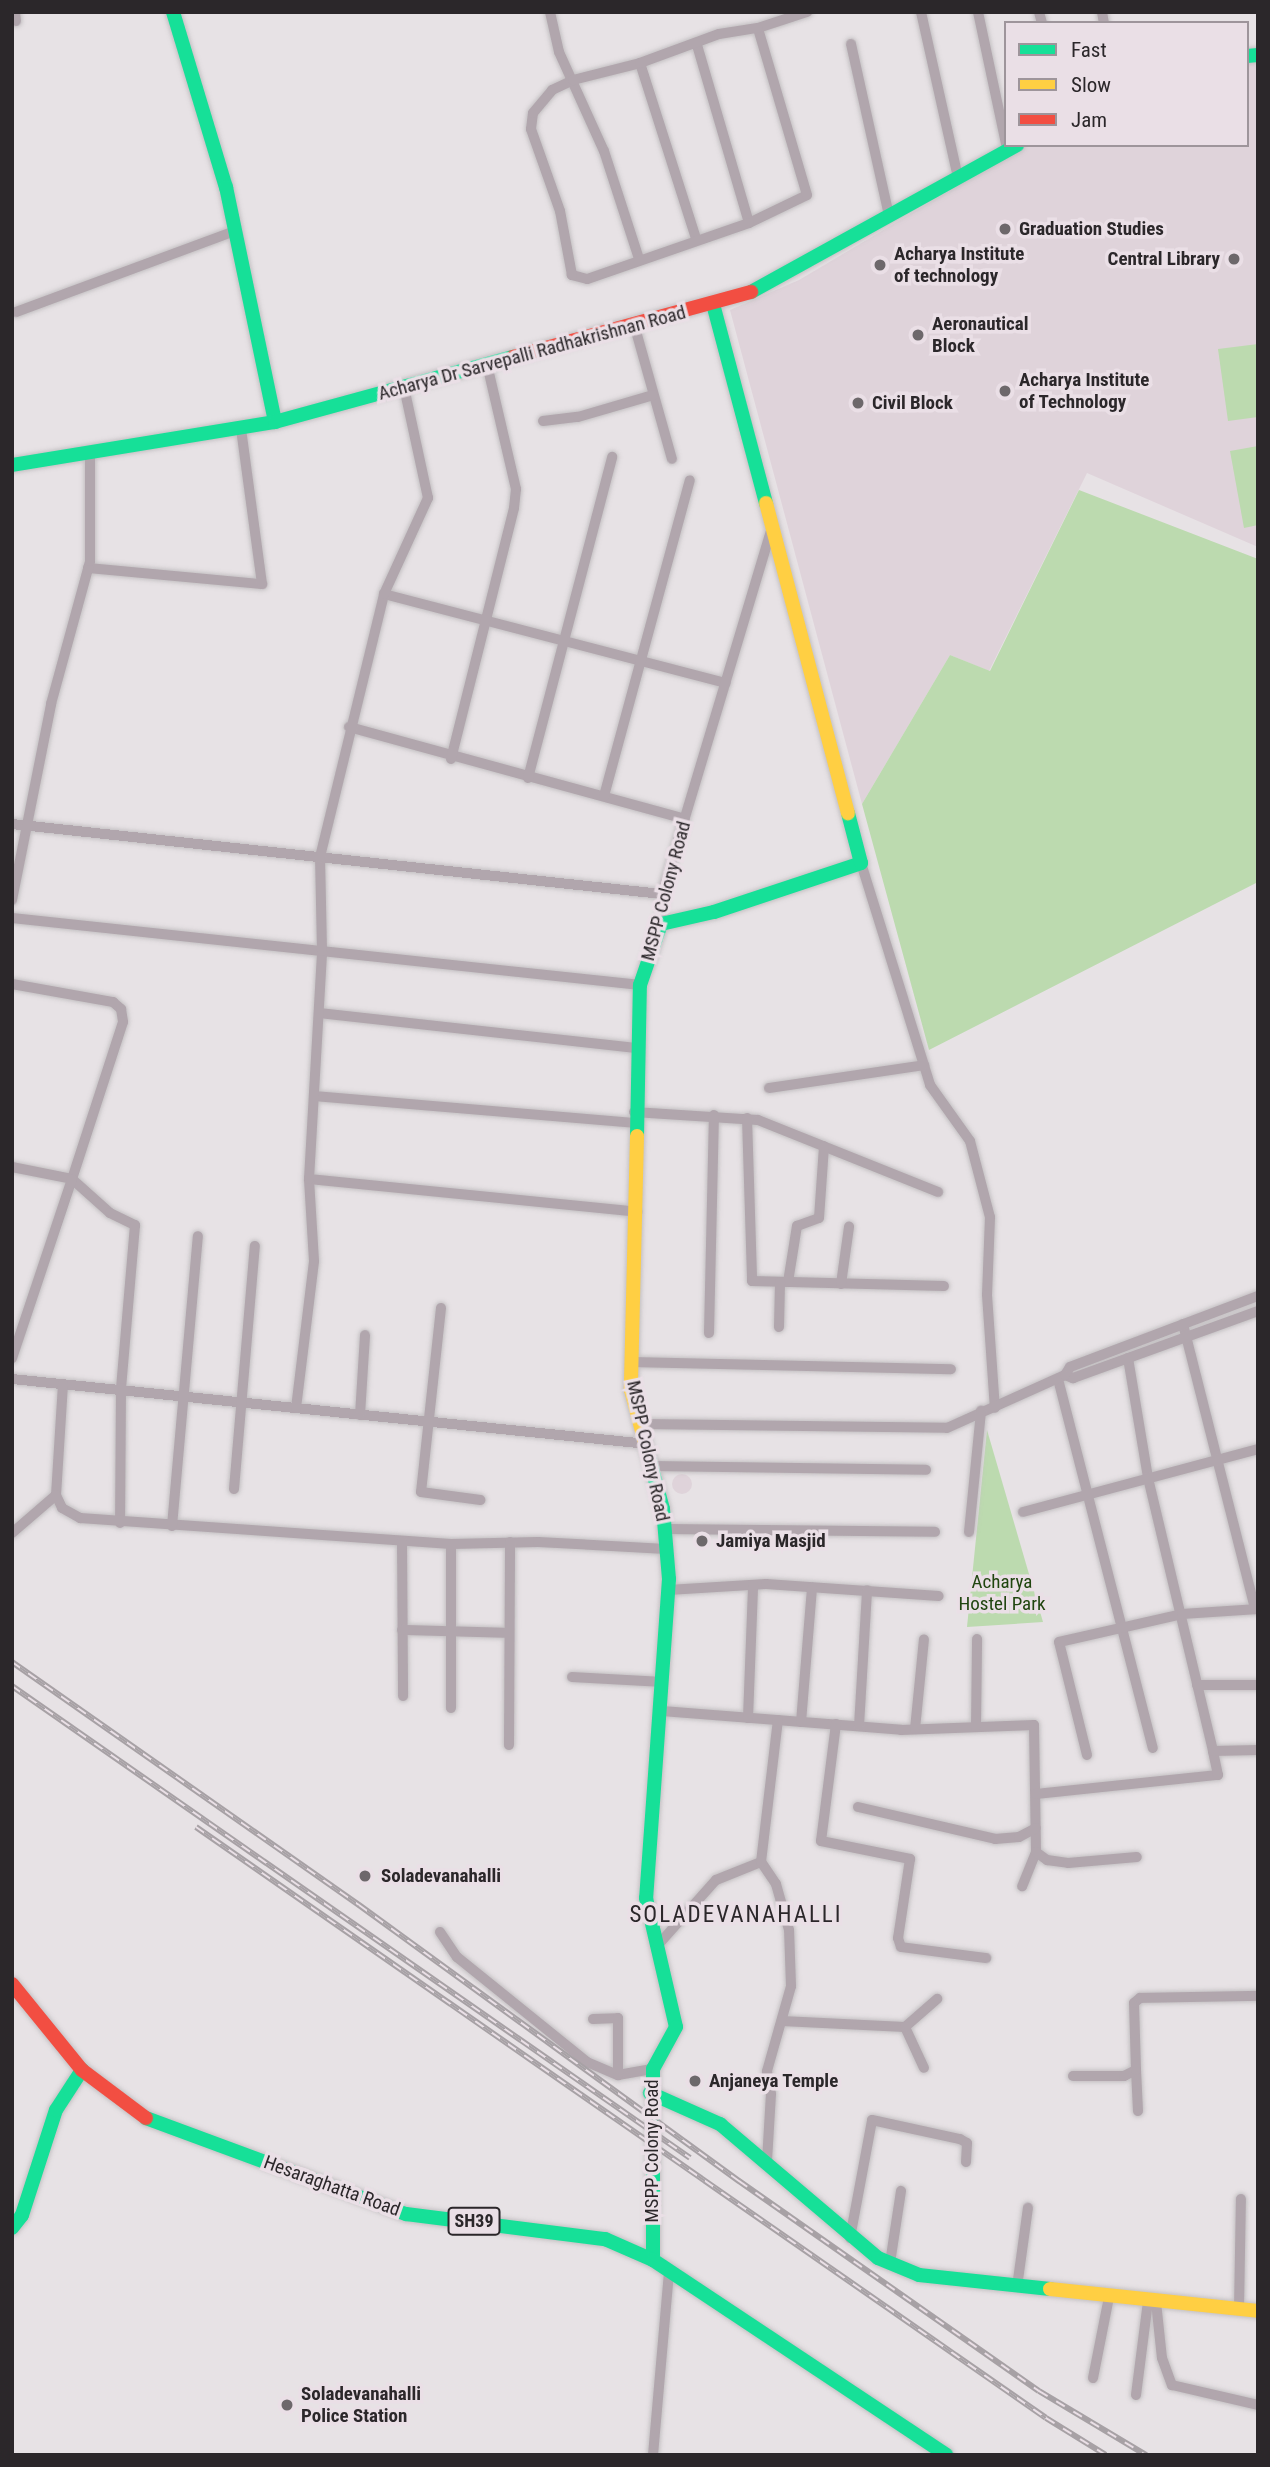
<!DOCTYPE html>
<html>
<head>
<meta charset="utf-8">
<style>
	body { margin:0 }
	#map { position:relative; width:1270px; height:2467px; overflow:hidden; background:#e7e2e5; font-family:"Roboto Condensed",sans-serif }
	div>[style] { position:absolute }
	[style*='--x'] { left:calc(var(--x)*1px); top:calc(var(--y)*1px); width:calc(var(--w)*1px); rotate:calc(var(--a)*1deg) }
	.built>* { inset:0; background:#dfd3da }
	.round { border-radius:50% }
	.green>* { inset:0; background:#bcdaaf }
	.roads { filter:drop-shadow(0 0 2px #c4c1c3) drop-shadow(0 0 2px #c4c1c3) }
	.street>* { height:10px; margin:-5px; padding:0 5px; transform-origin:5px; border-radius:5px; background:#b1a6ad }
	.fast>* { height:14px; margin:-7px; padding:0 7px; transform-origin:7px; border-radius:7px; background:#16e098 }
	.slow>* { height:14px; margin:-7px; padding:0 7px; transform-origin:7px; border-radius:7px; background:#ffcf43 }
	.jam>* { height:14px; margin:-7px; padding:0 7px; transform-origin:7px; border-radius:7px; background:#f24e42 }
	.rail>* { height:6px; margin-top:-3px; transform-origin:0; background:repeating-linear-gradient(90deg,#eadfe6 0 10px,#a7a1a5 0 20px); box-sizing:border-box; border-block:2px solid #a7a1a5 }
	.dots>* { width:19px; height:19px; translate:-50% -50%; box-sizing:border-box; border:4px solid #eadfe6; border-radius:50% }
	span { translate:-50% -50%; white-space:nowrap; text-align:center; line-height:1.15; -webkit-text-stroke:7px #eadfe6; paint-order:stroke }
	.shield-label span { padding:2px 5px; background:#eadfe6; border:2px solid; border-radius:5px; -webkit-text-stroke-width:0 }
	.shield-label { font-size:18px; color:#2b272a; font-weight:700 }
	.poi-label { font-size:19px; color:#2b272a; font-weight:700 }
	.left { translate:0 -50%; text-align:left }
	.right { translate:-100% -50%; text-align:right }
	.street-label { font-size:19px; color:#2b272a }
	.park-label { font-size:19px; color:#20450f }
	.quarter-label { font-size:23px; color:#2b272a; letter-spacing:2px }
	.frame { position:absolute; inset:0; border:14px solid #2b272a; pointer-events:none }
	.legend { position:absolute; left:1004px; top:21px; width:245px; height:126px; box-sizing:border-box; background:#eadfe6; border:2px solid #9e959b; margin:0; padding:9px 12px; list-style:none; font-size:21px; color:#2b272a }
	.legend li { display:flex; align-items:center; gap:14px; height:35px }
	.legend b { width:35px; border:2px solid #9e959b }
</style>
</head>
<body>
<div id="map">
	<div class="built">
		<i style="clip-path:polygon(1258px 58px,1258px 547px,1087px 473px,989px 671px,950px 655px,862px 804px,730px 310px,799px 280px,1027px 145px,1247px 145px,1247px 59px)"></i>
		<i class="round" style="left:672px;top:1474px;width:20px;height:20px"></i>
	</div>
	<div class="green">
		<i style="clip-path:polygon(1258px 344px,1258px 417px,1228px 421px,1218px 349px)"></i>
		<i style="clip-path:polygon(1258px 446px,1258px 525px,1244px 528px,1230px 451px)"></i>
		<i style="clip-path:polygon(1079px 490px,1258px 559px,1258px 882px,929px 1050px,862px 804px,950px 655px,990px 671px)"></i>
		<i style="clip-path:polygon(987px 1430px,1043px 1622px,967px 1627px)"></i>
	</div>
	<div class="roads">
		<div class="street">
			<i style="--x:15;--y:12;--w:9;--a:84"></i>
			<i style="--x:550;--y:12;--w:41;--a:77.3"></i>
			<i style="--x:559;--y:52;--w:109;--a:65.6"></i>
			<i style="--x:604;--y:151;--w:114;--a:72"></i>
			<i style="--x:921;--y:12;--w:170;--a:77.4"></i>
			<i style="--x:978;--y:12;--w:135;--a:78"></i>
			<i style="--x:1039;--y:12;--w:11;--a:75"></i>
			<i style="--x:1102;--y:12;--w:11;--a:80"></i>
			<i style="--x:851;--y:44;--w:175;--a:77.5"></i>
			<i style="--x:697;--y:45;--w:185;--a:73.7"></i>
			<i style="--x:749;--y:223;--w:64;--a:-25.8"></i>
			<i style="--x:807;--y:195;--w:174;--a:-106.4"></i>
			<i style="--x:758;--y:28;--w:52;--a:-18.1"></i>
			<i style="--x:640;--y:63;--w:184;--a:72.3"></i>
			<i style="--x:749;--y:223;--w:171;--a:160.9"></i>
			<i style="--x:587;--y:279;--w:16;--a:-165"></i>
			<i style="--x:572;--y:275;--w:65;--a:-100.6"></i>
			<i style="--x:560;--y:211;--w:87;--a:-109.5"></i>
			<i style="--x:531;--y:129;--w:16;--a:-83"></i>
			<i style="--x:533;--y:113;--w:30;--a:-50"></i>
			<i style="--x:552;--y:90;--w:23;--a:-25"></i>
			<i style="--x:573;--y:80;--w:69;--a:-14.2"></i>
			<i style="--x:640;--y:63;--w:84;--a:-20.2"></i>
			<i style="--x:719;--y:34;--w:39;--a:-9"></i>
			<i style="--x:16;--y:312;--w:233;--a:-20.3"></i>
			<i style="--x:634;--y:324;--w:140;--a:74.3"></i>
			<i style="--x:543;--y:421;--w:35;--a:-7"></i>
			<i style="--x:578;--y:417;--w:78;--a:-16.3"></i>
			<i style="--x:88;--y:568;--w:175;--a:5.3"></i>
			<i style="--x:262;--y:584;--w:157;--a:-97.7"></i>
			<i style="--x:384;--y:594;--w:353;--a:14.6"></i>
			<i style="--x:349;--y:727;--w:348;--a:15.3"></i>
			<i style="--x:451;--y:759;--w:259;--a:-75.9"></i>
			<i style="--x:514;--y:508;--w:19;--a:-84"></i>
			<i style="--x:516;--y:489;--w:128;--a:-103.1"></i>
			<i style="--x:528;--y:778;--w:332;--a:-75.3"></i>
			<i style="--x:604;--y:796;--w:327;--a:-74.8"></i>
			<i style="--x:12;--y:824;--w:654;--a:6.15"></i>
			<i style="--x:861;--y:863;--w:232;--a:72.7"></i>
			<i style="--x:930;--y:1085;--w:69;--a:54.5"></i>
			<i style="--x:970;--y:1141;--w:79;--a:75.3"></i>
			<i style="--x:990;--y:1217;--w:78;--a:92.2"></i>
			<i style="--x:987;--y:1295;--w:113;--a:86"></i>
			<i style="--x:12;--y:900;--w:200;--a:-78.7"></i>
			<i style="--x:51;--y:704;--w:148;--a:-74.7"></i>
			<i style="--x:90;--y:561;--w:109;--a:-90"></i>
			<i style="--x:12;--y:918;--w:632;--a:6.09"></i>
			<i style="--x:661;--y:924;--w:30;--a:-88"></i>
			<i style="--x:662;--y:894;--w:382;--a:-73.3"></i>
			<i style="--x:12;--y:984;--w:103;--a:10.1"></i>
			<i style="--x:113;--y:1002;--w:11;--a:41"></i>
			<i style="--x:121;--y:1009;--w:13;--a:81"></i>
			<i style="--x:123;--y:1022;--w:165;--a:108"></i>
			<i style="--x:72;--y:1179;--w:51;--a:41.8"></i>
			<i style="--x:110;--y:1213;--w:28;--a:26"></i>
			<i style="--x:135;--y:1225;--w:164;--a:94.9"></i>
			<i style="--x:121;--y:1388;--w:135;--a:90.4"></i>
			<i style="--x:319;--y:1013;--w:319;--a:6.3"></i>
			<i style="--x:769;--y:1088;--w:157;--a:-8.4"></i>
			<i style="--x:314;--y:1096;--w:321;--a:4.8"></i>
			<i style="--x:634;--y:1112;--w:124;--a:3.7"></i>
			<i style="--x:758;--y:1120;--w:194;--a:21.8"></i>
			<i style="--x:747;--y:1118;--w:163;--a:88.2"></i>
			<i style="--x:752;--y:1281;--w:192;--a:1.5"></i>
			<i style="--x:12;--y:1167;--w:61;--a:11.3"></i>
			<i style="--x:72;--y:1179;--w:189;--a:108.5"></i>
			<i style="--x:309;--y:1179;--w:330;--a:5.7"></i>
			<i style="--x:788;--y:1282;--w:57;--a:-80.9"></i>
			<i style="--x:797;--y:1226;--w:23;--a:-20"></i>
			<i style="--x:819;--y:1218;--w:72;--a:-86"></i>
			<i style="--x:841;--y:1284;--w:58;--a:-82"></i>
			<i style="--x:441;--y:1308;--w:185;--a:96.2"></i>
			<i style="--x:421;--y:1492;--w:60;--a:7.7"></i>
			<i style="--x:1183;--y:1324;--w:294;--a:75.8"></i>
			<i style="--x:779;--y:1327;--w:45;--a:-88.7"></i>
			<i style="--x:709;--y:1333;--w:218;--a:-88.7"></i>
			<i style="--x:1128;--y:1358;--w:122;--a:80.5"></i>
			<i style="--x:1148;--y:1478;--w:281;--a:76.6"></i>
			<i style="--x:631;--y:1362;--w:320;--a:1.3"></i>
			<i style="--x:1065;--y:1375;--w:9;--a:21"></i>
			<i style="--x:1073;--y:1378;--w:197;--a:-19.9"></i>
			<i style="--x:12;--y:1379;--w:638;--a:5.84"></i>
			<i style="--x:1058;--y:1379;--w:381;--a:75.6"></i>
			<i style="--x:63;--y:1384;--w:111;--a:93.6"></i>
			<i style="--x:56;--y:1495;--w:14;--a:65"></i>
			<i style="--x:62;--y:1508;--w:21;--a:29"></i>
			<i style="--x:80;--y:1518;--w:372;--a:4"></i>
			<i style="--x:451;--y:1544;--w:87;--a:-1.3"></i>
			<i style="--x:538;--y:1542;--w:128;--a:3.1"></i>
			<i style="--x:296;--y:1408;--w:148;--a:-83"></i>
			<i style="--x:314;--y:1261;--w:82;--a:-93.5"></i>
			<i style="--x:309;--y:1179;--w:228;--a:-86.7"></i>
			<i style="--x:322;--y:951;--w:94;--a:-91.2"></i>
			<i style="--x:320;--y:857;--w:271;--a:-76.3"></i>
			<i style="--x:384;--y:594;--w:106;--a:-65.4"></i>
			<i style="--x:428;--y:498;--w:114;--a:-102.2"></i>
			<i style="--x:360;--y:1415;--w:80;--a:-86.4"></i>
			<i style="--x:641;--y:1424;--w:306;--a:0.7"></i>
			<i style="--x:947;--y:1428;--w:129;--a:-24.2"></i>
			<i style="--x:1065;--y:1375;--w:9;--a:-58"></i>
			<i style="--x:1070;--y:1367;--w:201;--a:-20.7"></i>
			<i style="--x:651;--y:1466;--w:275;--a:0.8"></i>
			<i style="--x:234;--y:1489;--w:244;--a:-85.1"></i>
			<i style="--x:1023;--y:1512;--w:243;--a:-15"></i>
			<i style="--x:172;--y:1526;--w:291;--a:-84.9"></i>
			<i style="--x:665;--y:1529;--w:270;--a:0.6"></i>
			<i style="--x:969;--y:1532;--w:122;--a:-84.3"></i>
			<i style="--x:12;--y:1533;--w:58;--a:-40.8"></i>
			<i style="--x:402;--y:1541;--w:155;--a:89.6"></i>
			<i style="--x:668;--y:1590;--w:98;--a:-3.5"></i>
			<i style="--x:766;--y:1584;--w:173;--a:4"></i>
			<i style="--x:402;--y:1630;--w:106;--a:1.6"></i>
			<i style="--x:572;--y:1677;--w:91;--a:3.1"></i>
			<i style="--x:1197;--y:1685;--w:61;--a:0"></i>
			<i style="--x:451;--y:1708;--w:164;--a:-90"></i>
			<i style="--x:662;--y:1711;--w:240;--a:4.5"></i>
			<i style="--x:901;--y:1730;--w:133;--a:-2.2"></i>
			<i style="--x:1034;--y:1725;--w:127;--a:89.1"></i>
			<i style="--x:1036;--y:1852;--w:37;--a:112"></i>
			<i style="--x:748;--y:1718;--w:133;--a:-87.8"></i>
			<i style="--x:801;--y:1722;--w:135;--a:-85.3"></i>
			<i style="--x:836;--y:1724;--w:118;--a:97.3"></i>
			<i style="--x:821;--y:1841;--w:91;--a:11.4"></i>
			<i style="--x:910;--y:1859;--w:80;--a:98.6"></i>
			<i style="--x:898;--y:1938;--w:9;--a:72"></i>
			<i style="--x:901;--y:1947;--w:86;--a:7.4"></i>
			<i style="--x:859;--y:1726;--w:136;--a:-86.6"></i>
			<i style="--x:976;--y:1727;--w:88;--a:-89.3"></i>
			<i style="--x:915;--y:1729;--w:90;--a:-84.3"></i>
			<i style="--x:509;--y:1745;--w:203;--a:-89.7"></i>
			<i style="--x:1087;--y:1755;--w:116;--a:-103.9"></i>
			<i style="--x:1059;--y:1642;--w:126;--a:-12.8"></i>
			<i style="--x:1182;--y:1614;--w:76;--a:-3.8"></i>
			<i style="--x:1036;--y:1794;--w:183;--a:-6"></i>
			<i style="--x:1218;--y:1775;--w:25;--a:-102"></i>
			<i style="--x:1213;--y:1751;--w:45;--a:-1.3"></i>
			<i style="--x:858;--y:1807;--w:141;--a:13.1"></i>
			<i style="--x:995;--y:1839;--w:24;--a:-5"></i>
			<i style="--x:1019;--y:1837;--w:19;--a:-28"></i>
			<i style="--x:1036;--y:1852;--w:14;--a:36"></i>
			<i style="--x:1047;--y:1860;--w:21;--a:8"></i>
			<i style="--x:1068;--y:1863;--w:69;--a:-5"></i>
			<i style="--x:440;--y:1932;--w:30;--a:56"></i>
			<i style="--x:457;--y:1957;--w:167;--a:38.9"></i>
			<i style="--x:587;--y:2062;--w:34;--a:23"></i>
			<i style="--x:618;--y:2075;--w:36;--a:-10"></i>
			<i style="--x:658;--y:1945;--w:87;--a:-48.3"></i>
			<i style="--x:716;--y:1880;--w:48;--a:-21.8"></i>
			<i style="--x:593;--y:2019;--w:25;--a:-2"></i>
			<i style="--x:618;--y:2018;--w:57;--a:90"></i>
			<i style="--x:782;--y:2021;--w:123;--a:2.8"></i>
			<i style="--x:905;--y:2027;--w:45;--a:65.1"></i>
			<i style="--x:905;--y:2027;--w:43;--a:-41.2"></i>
			<i style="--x:1136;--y:2070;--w:41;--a:87.2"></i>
			<i style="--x:1073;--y:2076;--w:51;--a:0"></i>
			<i style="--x:1124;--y:2076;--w:13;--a:-27"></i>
			<i style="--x:1136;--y:2070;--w:67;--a:-91.7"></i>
			<i style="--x:1134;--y:2003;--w:8;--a:-40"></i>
			<i style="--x:1140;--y:1998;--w:118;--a:-1"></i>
			<i style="--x:767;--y:2161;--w:67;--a:-86.6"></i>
			<i style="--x:771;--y:2094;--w:23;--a:-100"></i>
			<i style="--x:767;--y:2071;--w:88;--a:-74.2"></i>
			<i style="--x:791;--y:1986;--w:56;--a:-92"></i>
			<i style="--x:789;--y:1930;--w:48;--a:-105.8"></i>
			<i style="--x:776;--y:1884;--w:27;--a:-124"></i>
			<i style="--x:761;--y:1862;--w:143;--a:-83.2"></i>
			<i style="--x:850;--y:2238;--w:120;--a:-79.4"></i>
			<i style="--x:872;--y:2120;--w:90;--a:12.2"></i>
			<i style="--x:960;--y:2139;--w:8;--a:30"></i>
			<i style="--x:967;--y:2143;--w:19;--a:93"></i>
			<i style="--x:890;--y:2263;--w:73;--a:-81.3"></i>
			<i style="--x:1017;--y:2287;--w:80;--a:-82.1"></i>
			<i style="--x:1156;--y:2302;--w:56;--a:83.9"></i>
			<i style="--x:1162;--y:2358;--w:29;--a:70"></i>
			<i style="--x:1172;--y:2385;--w:88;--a:13.1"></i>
			<i style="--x:1239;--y:2309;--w:110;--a:-89"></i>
			<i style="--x:1093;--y:2378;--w:83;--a:-78.8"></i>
			<i style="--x:1136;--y:2395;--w:95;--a:-82.7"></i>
			<i style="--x:653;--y:2455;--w:185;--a:-85"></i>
		</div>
		<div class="fast">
			<i style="--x:173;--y:12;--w:183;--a:73.2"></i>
			<i style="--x:226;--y:187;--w:240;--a:78.2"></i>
			<i style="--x:1247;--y:56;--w:11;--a:-5"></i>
			<i style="--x:751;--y:292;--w:304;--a:-28.9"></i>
			<i style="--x:713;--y:304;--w:206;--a:75.1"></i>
			<i style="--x:12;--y:465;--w:266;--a:-9.3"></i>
			<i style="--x:275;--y:422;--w:247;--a:-15.3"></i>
			<i style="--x:637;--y:1136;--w:151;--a:-88.9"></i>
			<i style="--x:640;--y:985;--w:65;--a:-71"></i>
			<i style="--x:661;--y:924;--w:54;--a:-12.8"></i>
			<i style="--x:714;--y:912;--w:155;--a:-18.4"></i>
			<i style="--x:861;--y:863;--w:52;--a:-104.6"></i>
			<i style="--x:648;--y:1454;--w:57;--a:74.7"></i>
			<i style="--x:663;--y:1509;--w:70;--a:85.1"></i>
			<i style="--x:669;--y:1579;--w:320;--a:94.1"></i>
			<i style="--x:646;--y:1898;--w:132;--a:76.9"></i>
			<i style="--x:676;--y:2027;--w:48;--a:118.7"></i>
			<i style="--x:653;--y:2069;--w:191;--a:90"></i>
			<i style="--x:650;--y:2093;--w:77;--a:23.9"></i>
			<i style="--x:720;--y:2124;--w:207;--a:40.3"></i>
			<i style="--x:878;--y:2258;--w:44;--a:22.5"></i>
			<i style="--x:919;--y:2275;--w:132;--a:6.1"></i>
			<i style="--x:146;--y:2118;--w:277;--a:20.3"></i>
			<i style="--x:406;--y:2214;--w:201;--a:7.2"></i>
			<i style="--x:605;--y:2239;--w:52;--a:23.6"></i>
			<i style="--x:653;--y:2260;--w:352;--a:33.6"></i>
			<i style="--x:12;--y:2228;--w:16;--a:-52"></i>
			<i style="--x:22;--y:2215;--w:110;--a:-72.1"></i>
			<i style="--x:56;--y:2110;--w:48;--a:-57"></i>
		</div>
		<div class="slow">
			<i style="--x:766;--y:503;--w:321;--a:75.2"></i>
			<i style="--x:637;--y:1136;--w:254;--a:91.4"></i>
			<i style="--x:631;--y:1390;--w:66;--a:75.1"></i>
			<i style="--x:1050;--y:2289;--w:209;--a:6"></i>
		</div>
		<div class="jam">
			<i style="--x:513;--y:357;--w:247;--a:-15.3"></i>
			<i style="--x:12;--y:1984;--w:111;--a:50.9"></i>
			<i style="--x:82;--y:2070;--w:80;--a:36.9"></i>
		</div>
	</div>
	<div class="rail">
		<i style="--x:12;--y:1662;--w:424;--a:35"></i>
		<i style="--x:359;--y:1905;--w:470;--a:36"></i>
		<i style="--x:739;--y:2181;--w:366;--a:35"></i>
		<i style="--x:1039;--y:2391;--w:125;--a:30.9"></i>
		<i style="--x:12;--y:1686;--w:826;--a:34.84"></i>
		<i style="--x:196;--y:1827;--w:1035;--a:34.81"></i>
		<i style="--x:1046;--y:2418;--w:70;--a:31.7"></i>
	</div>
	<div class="dots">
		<i style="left:1005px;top:229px;background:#6d686b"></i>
		<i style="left:1234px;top:259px;background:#6d686b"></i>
		<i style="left:880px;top:265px;background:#6d686b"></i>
		<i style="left:918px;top:335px;background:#6d686b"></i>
		<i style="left:1005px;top:391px;background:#6d686b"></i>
		<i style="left:858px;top:403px;background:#6d686b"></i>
		<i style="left:702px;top:1541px;background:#6d686b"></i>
		<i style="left:365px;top:1876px;background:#6d686b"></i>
		<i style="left:695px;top:2081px;background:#6d686b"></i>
		<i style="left:287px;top:2405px;background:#6d686b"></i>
	</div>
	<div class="shield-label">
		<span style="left:474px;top:2221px">SH39</span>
	</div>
	<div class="poi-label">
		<span class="left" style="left:1019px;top:229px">Graduation Studies</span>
		<span class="left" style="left:894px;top:265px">Acharya Institute<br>of technology</span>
		<span class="right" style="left:1220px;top:259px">Central Library</span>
		<span class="left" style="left:932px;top:335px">Aeronautical<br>Block</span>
		<span class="left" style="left:1019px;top:391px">Acharya Institute<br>of Technology</span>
		<span class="left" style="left:872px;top:403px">Civil Block</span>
		<span class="left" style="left:716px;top:1541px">Jamiya Masjid</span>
		<span class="left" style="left:381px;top:1876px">Soladevanahalli</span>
		<span class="left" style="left:709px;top:2081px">Anjaneya Temple</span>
		<span class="left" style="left:301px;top:2405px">Soladevanahalli<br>Police Station</span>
	</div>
	<div class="street-label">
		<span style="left:532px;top:353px;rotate:-15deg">Acharya Dr Sarvepalli Radhakrishnan Road</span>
		<span style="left:666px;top:891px;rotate:-75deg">MSPP Colony Road</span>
		<span style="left:648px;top:1451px;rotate:78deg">MSPP Colony Road</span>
		<span style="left:652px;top:2151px;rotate:-90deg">MSPP Colony Road</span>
		<span style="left:332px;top:2186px;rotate:20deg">Hesaraghatta Road</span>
	</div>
	<div class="park-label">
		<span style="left:1002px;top:1593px">Acharya<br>Hostel Park</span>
	</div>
	<div class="quarter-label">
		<span style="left:736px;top:1915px">SOLADEVANAHALLI</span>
	</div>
	<div class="frame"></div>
	<ul class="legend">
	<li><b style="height:9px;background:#16e098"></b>Fast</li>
	<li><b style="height:9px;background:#ffcf43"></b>Slow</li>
	<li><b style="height:9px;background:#f24e42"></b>Jam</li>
	</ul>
</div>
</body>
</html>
